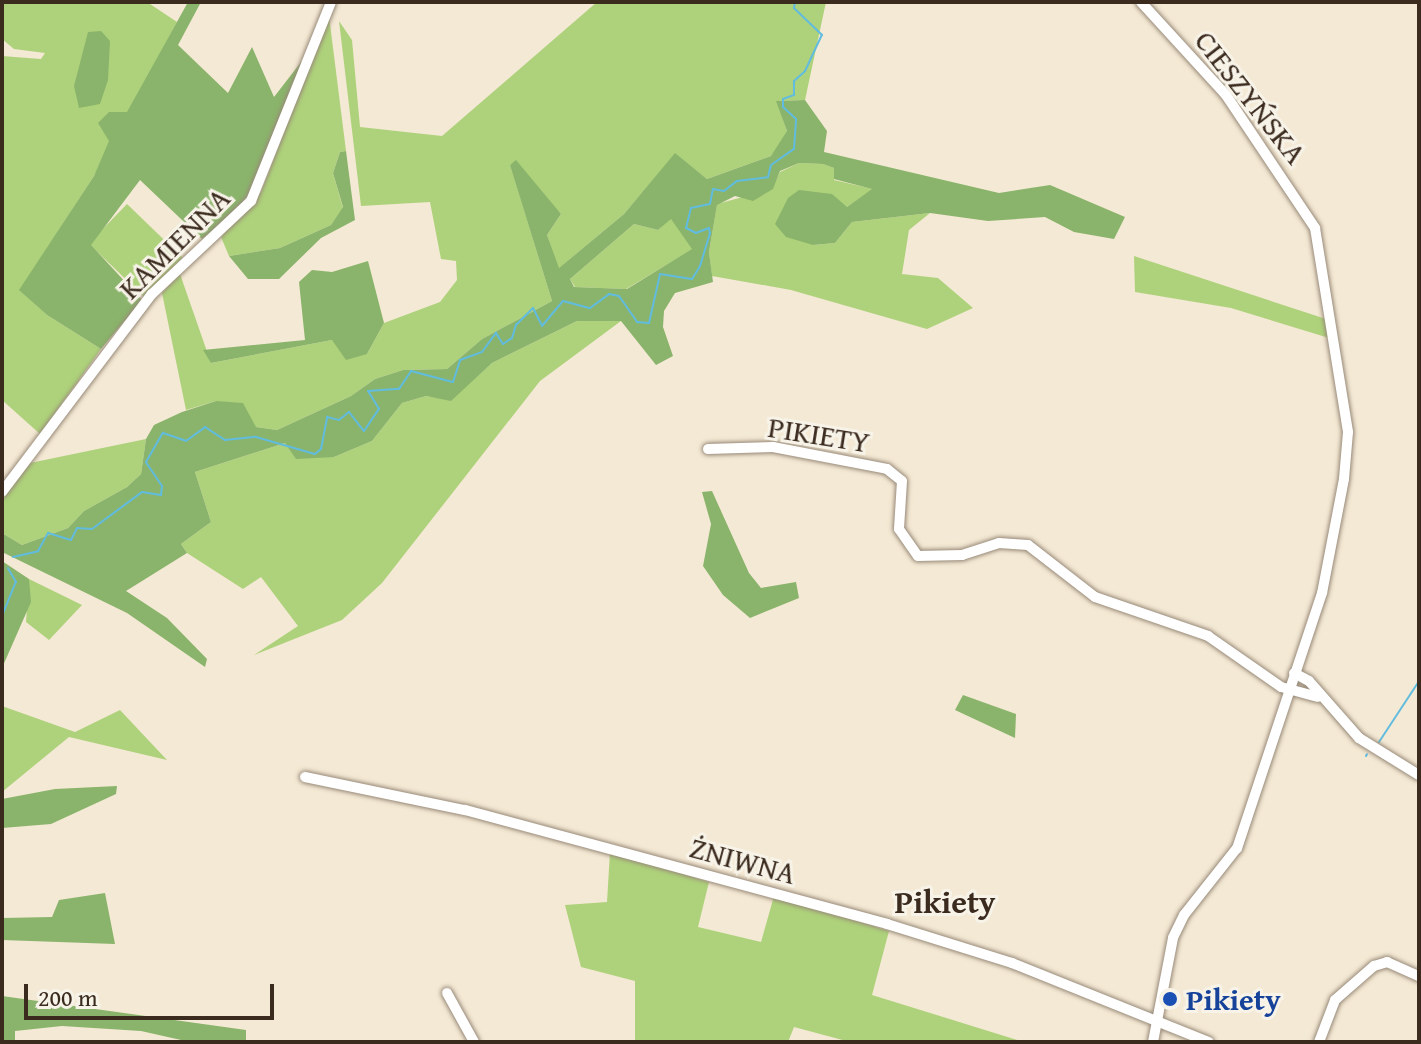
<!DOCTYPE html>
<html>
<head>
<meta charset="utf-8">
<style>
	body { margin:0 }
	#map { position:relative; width:1421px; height:1044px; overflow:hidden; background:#f4e9d4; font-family:"Gentium Book Plus",serif }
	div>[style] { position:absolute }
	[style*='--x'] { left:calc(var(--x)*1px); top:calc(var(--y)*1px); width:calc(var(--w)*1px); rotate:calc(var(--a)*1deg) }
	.green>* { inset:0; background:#aed27b; transform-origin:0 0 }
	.forest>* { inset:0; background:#8ab46b }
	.stream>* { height:2px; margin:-1px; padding:0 1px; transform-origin:1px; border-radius:1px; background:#61bcdf }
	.roads { filter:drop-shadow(0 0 2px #988a79) drop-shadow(0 0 2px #988a79) }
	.minor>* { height:10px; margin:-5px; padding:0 5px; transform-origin:5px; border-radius:5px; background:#fff }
	.dots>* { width:22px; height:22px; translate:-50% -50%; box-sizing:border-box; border:4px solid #f7f3e8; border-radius:50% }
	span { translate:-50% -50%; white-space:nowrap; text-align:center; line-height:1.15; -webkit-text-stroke:6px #f7f3e8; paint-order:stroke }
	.street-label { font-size:30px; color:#3b2a1e }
	.transit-label { font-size:30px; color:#164399; font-weight:700 }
	.left { translate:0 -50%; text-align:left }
	.neighbourhood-label { font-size:32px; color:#3b2a1e; font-weight:700 }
	.frame { position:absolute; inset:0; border:4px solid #3b2a1e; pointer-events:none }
	.scale { position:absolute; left:24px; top:984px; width:250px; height:36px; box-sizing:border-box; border:4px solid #3b2a1e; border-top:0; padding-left:10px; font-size:24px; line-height:28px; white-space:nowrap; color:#3b2a1e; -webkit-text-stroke:6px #f7f3e8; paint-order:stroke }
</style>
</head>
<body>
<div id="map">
	<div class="green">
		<i style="clip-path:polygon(147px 2px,177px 22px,94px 176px,20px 290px,47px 315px,101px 349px,40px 434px,2px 400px,2px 56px,41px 59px,45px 53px,14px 49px,2px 39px,2px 3px)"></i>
		<i style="clip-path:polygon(597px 2px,826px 2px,805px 100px,777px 101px,787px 131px,783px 142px,771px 156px,707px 179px,675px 154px,624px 214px,558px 269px,547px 235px,561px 214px,510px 164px,552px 301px,482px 339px,447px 369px,403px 370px,375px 379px,351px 396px,277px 430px,256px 427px,216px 401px,186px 410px,162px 293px,180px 274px,211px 363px,332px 340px,367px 354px,384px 323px,440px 302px,457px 280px,456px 261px,441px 259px,430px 202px,361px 206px,339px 21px,352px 40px,360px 127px,442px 136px)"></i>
		<i style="clip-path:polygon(329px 16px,346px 151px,340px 152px,333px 173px,343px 208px,331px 225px,280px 248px,229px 256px,221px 237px,261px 192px)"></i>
		<i style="clip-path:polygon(799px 163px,823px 164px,834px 168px,834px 180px,873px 189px,847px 207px,813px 245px,835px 243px,852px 222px,930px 213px,909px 230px,902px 274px,938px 278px,973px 308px,927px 329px,791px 290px,712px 276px,709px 252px,717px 204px,772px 189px,780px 172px)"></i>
		<i style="left:127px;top:204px;width:77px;height:55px;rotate:44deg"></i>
		<i style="clip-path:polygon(671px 218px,693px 249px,626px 289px,575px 287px,570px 279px,634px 224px,658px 230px)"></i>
		<i style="clip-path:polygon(1134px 256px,1326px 319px,1329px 338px,1231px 308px,1135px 292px)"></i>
		<i style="clip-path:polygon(577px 321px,621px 321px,540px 381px,382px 583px,342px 620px,254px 655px,298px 626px,261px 577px,243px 589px,187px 553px,181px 544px,211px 522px,195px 472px,285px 443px,334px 457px,372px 441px,402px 403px,426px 396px,451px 400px,492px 363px)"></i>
		<i style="clip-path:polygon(146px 439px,141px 474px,127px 487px,84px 511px,68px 528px,22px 545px,2px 533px,2px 497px,30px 463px)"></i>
		<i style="clip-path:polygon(29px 579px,82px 605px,49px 640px,26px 622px)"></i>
		<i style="clip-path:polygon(2px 706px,75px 732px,120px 710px,167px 760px,69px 737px,2px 792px)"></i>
		<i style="clip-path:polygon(610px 852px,709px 882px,698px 927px,761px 942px,774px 896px,889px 931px,872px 995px,1024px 1042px,850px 1042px,794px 1027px,788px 1042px,635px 1042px,635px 981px,581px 967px,565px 905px,607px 902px)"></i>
	</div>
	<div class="forest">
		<i style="clip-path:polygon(188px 2px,201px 2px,178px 45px,228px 93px,252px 47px,274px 97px,305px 57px,255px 185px,237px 210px,202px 239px,140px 180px,91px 245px,142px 300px,101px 349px,47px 315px,19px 290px,94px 176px,109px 141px,98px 123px,109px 112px,127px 112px)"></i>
		<i style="clip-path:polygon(101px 31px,110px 41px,108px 80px,100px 104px,79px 108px,74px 86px,88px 32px)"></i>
		<i style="clip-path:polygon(evenodd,805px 100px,827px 131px,824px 152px,999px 193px,1050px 185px,1125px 217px,1114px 239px,1074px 232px,1045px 217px,988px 221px,930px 213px,852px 222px,835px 243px,813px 245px,786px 237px,775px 224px,788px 198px,799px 190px,832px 194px,847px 207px,872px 189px,834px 179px,834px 168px,823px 164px,799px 163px,780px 171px,773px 189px,753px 201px,735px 196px,717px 205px,709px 252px,713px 282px,675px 293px,664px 311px,663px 327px,673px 356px,656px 365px,621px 321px,577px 321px,492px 363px,451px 401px,426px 396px,402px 403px,372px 441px,334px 457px,296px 459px,285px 443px,195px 472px,211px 522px,181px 544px,187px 553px,126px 591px,167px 618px,207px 659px,205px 667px,127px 613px,2px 552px,2px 533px,22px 545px,68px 528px,84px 511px,127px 487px,141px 474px,146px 439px,154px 425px,182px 412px,216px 401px,243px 403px,256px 427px,277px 430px,351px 396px,375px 379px,403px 370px,447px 369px,482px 339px,552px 301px,510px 165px,516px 160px,561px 214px,547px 235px,559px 268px,624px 214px,675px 153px,707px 179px,771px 156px,787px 131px,776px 101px,805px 100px,671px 219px,692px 249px,627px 289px,574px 287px,570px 279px,634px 224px,658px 230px,671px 219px)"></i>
		<i style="clip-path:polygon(346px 151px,355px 220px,321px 238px,279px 279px,248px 279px,229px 256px,280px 248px,331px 225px,343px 207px,333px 173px,340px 152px)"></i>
		<i style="clip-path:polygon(368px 261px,384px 323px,367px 354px,346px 360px,332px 340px,211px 363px,203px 350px,305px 340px,299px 282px,312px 270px,332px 272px)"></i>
		<i style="clip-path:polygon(712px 491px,749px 573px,761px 588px,796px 582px,799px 598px,750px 618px,723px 595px,703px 566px,711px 524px,702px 492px)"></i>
		<i style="clip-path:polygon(2px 561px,29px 579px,31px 602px,2px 668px)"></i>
		<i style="clip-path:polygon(963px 695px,1016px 714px,1015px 738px,955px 710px)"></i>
		<i style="clip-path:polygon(117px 786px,116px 794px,51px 824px,2px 828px,2px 799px,55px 789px)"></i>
		<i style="clip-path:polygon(105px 893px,115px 944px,2px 940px,2px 918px,52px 917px,59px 900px)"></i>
		<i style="clip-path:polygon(2px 996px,246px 1030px,246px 1042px,190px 1042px,141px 1031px,62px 1026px,15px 1031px,15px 1042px,2px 1042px)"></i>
	</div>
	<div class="stream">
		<i style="--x:13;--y:557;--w:26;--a:-13"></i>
		<i style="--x:38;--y:551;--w:21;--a:-61"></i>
		<i style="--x:48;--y:533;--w:24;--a:17"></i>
		<i style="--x:71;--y:540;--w:13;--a:-63"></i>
		<i style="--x:77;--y:528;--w:15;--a:4"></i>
		<i style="--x:92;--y:529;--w:62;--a:-36.5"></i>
		<i style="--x:142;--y:492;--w:19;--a:9"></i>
		<i style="--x:161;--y:495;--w:9;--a:-84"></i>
		<i style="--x:162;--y:486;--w:29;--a:-124"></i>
		<i style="--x:146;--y:462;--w:34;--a:-60"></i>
		<i style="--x:163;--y:433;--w:24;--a:19"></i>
		<i style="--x:186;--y:441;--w:24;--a:-36"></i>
		<i style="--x:205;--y:427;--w:24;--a:33"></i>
		<i style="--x:225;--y:440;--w:31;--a:-6"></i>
		<i style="--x:256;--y:437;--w:61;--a:16.1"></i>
		<i style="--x:315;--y:454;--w:8;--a:-40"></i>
		<i style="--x:321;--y:449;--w:33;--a:-79"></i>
		<i style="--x:327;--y:417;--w:12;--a:14"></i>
		<i style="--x:339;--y:420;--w:13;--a:-39"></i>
		<i style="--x:349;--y:412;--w:24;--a:52"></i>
		<i style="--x:364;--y:431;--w:27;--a:-56"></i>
		<i style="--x:379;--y:409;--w:21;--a:-121"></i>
		<i style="--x:368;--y:391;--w:31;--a:-4"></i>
		<i style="--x:399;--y:389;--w:22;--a:-56"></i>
		<i style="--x:411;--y:371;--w:43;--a:14.7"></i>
		<i style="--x:453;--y:382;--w:23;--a:-72"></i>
		<i style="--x:460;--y:360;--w:23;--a:-20"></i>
		<i style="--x:482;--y:352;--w:24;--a:-54"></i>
		<i style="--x:496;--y:333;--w:13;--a:58"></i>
		<i style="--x:503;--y:344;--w:11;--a:-34"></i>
		<i style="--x:512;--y:338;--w:14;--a:-73"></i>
		<i style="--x:516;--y:325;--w:24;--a:-45"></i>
		<i style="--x:533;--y:308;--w:20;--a:63"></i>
		<i style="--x:542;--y:326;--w:33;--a:-50"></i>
		<i style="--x:563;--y:301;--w:28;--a:15"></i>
		<i style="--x:590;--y:308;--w:24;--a:-36"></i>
		<i style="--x:609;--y:294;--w:10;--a:11"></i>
		<i style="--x:619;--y:296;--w:32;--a:55"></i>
		<i style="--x:637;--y:322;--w:12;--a:5"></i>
		<i style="--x:649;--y:323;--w:50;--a:-77.3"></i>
		<i style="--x:660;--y:274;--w:32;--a:9"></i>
		<i style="--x:692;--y:279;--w:15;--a:-58"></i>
		<i style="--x:700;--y:266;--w:34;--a:-73"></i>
		<i style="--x:710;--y:234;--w:6;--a:-99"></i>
		<i style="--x:709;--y:228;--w:14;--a:159"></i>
		<i style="--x:696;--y:233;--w:11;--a:-153"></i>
		<i style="--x:686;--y:228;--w:21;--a:-76"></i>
		<i style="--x:691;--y:208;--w:19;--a:-12"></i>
		<i style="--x:710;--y:204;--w:15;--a:-79"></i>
		<i style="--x:713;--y:189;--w:11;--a:10"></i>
		<i style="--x:724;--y:191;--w:16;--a:-38"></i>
		<i style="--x:737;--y:181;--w:31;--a:-7"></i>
		<i style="--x:768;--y:177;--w:12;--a:-76"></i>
		<i style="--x:771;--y:165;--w:28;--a:-35"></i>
		<i style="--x:794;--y:149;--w:30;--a:-86"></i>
		<i style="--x:796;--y:119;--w:18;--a:-137"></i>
		<i style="--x:783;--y:107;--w:8;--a:-90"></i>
		<i style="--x:783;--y:99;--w:12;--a:-20"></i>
		<i style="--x:794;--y:95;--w:14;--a:-90"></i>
		<i style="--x:794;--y:81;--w:15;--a:-42"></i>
		<i style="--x:805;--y:71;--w:40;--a:-65"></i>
		<i style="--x:822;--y:35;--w:39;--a:-136"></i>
		<i style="--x:794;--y:8;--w:6;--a:-81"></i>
		<i style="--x:2;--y:616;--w:37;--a:-68"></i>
		<i style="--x:16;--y:582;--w:16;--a:-120"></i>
		<i style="--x:1379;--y:742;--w:73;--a:-56.7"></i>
		<i style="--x:1366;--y:756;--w:2;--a:-63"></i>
	</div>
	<div class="roads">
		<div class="minor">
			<i style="--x:1141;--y:2;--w:126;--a:47.6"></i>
			<i style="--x:1226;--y:95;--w:160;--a:56.2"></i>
			<i style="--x:1315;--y:228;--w:207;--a:80.8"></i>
			<i style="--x:1348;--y:432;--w:47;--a:94.9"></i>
			<i style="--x:1344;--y:479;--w:116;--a:100.9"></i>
			<i style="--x:1322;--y:593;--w:269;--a:108.4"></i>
			<i style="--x:1237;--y:848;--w:85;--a:128.3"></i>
			<i style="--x:1184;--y:915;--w:25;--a:116"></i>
			<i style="--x:1173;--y:938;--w:106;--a:100.9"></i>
			<i style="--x:708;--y:449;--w:65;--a:-1.8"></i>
			<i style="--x:773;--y:447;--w:116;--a:10.9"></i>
			<i style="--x:887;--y:469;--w:19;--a:39"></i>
			<i style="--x:902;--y:481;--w:48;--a:93.6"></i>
			<i style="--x:899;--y:529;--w:33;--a:55"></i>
			<i style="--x:918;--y:556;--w:44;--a:-1.3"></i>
			<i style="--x:962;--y:555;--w:39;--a:-18"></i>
			<i style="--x:999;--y:543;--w:29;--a:4"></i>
			<i style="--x:1028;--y:545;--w:85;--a:37.8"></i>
			<i style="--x:1095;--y:597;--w:120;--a:19"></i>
			<i style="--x:1208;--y:636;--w:89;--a:34.9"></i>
			<i style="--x:1281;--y:687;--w:38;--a:15"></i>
			<i style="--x:2;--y:492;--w:248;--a:-52.9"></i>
			<i style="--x:152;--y:294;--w:136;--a:-43.2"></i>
			<i style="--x:251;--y:201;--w:214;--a:-68.1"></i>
			<i style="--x:1294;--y:673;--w:17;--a:28"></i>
			<i style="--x:1309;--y:681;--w:76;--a:48.7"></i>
			<i style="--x:1359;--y:738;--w:70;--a:31.7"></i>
			<i style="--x:305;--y:777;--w:163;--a:11.7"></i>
			<i style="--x:465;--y:810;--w:437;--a:15.1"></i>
			<i style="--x:887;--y:924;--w:131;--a:17.3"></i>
			<i style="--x:1012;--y:963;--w:212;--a:21.9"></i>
			<i style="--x:447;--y:993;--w:56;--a:61.1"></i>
			<i style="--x:1319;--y:1042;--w:45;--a:-69.1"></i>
			<i style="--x:1335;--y:1000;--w:52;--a:-41.1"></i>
			<i style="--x:1374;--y:966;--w:14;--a:-17"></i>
			<i style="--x:1387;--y:962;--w:35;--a:24"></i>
		</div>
	</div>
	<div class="dots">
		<i style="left:1170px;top:999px;background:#1a4fb4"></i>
	</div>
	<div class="street-label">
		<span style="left:1251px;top:97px;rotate:52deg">CIESZYŃSKA</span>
		<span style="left:174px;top:243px;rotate:-45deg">KAMIENNA</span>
		<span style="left:819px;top:434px;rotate:9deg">PIKIETY</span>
		<span style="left:743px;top:860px;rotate:15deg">ŻNIWNA</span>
	</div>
	<div class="transit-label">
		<span class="left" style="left:1186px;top:999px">Pikiety</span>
	</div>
	<div class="neighbourhood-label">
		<span style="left:945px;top:902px">Pikiety</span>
	</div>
	<div class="frame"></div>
	<div class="scale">200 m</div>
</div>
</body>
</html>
